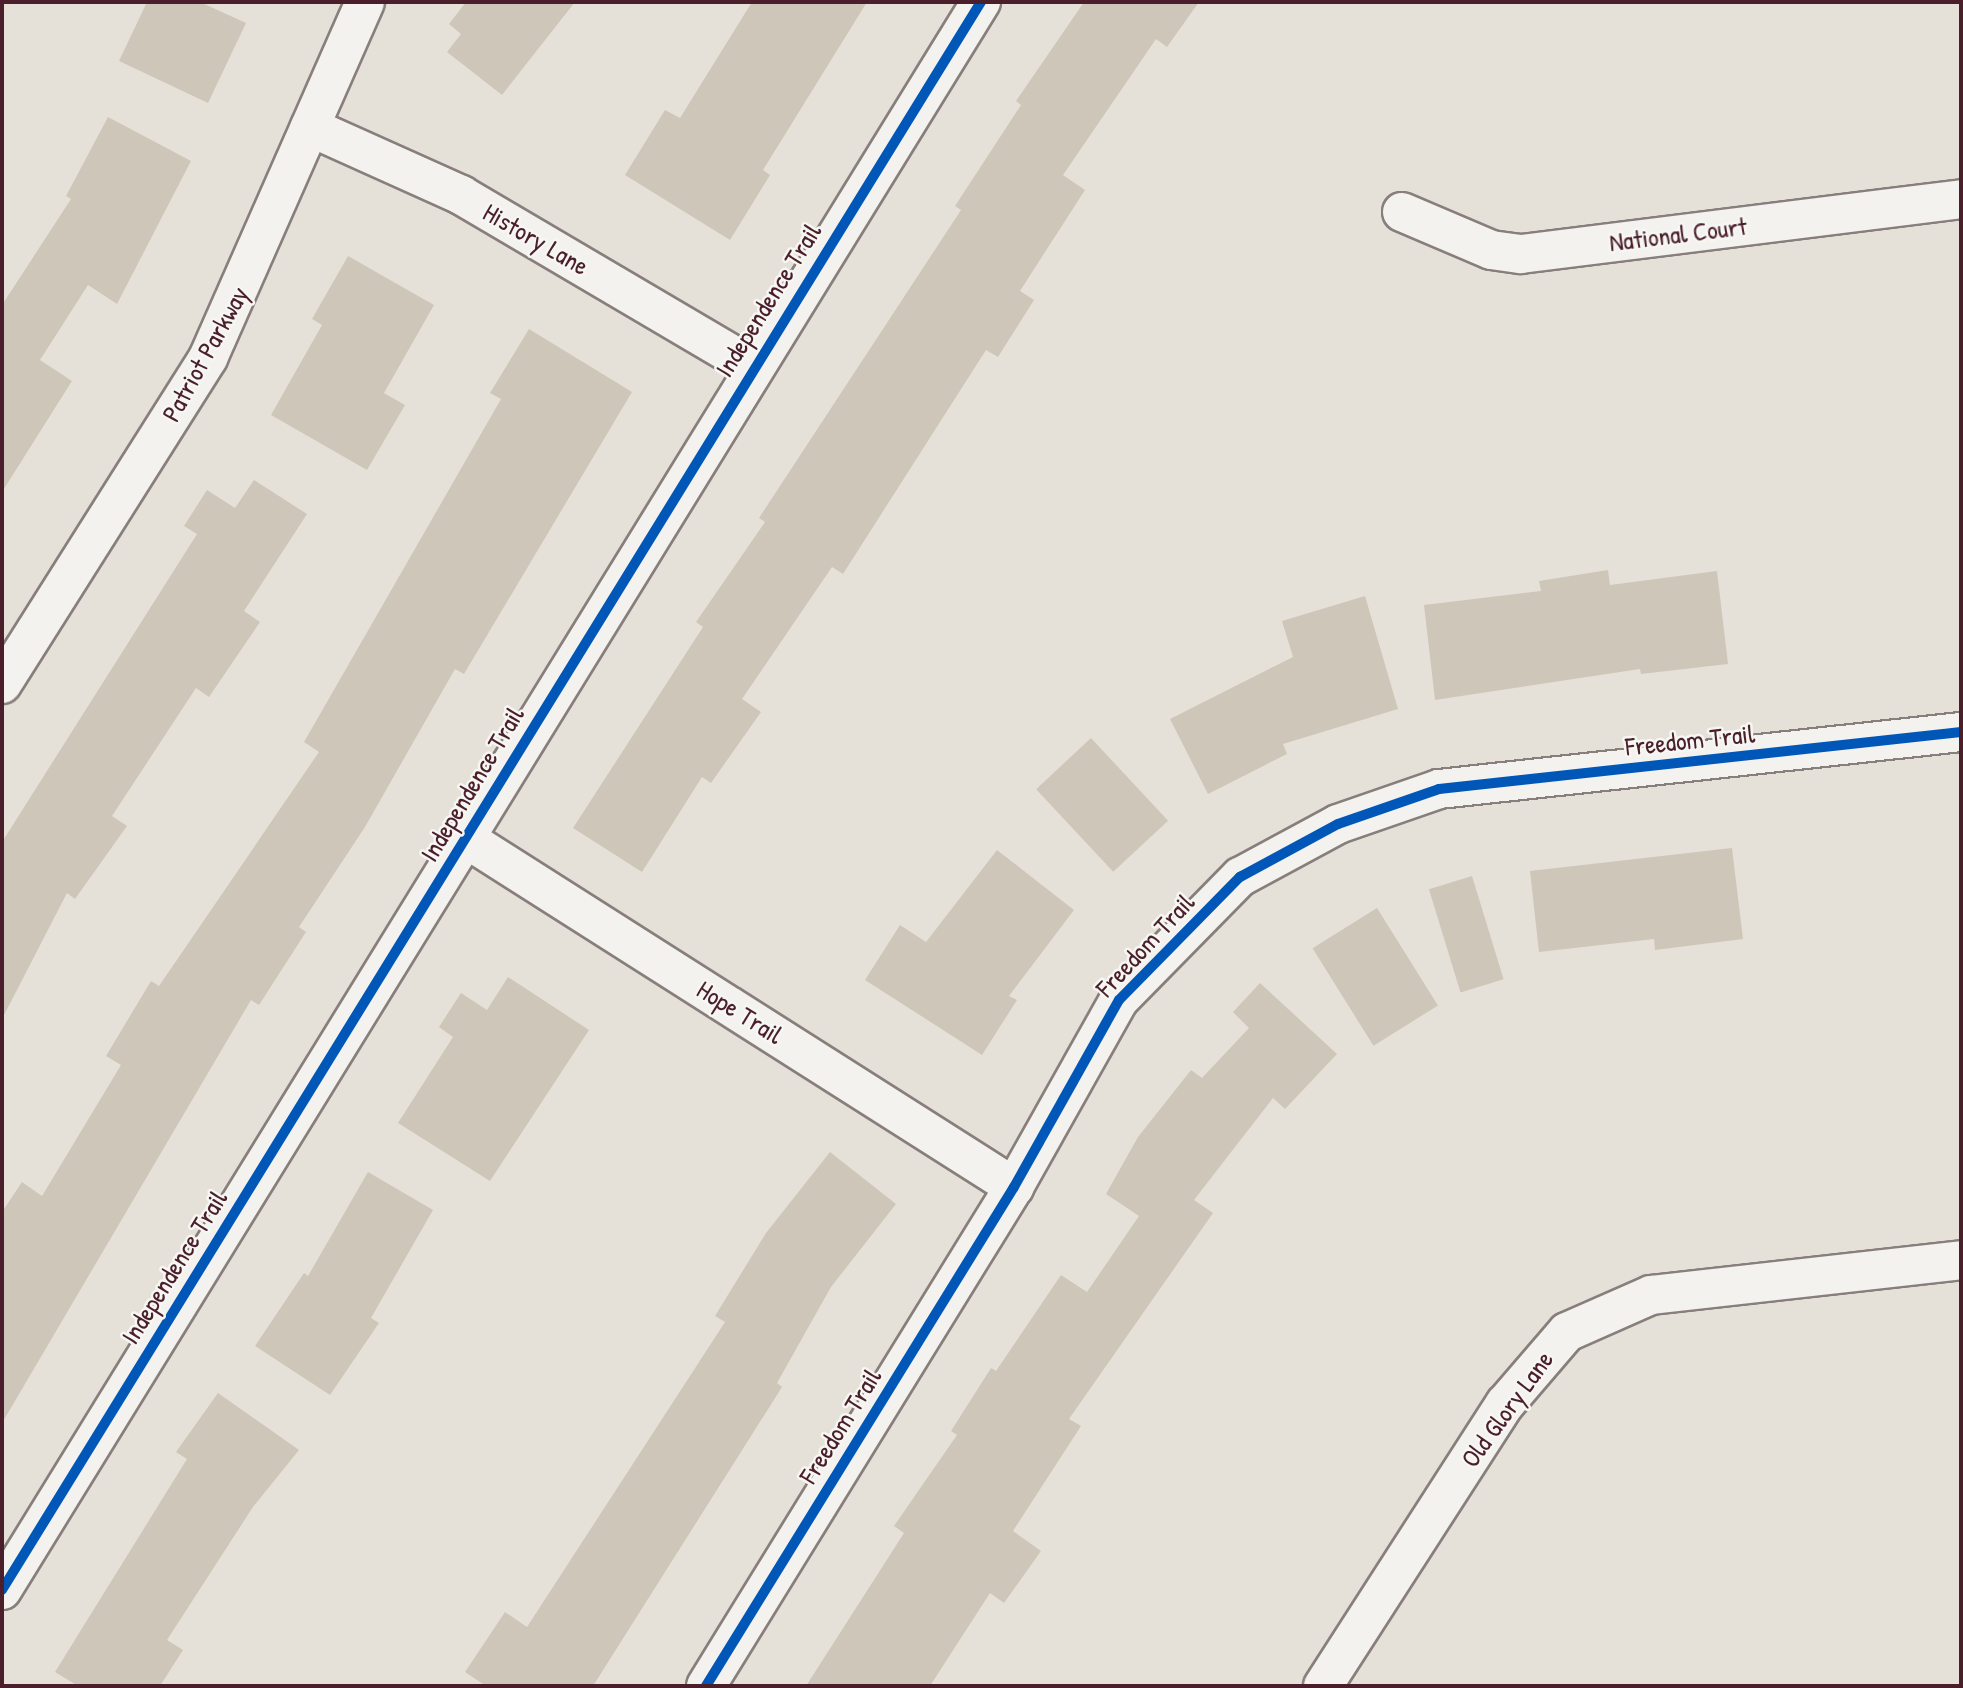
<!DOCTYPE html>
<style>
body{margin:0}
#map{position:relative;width:1963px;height:1688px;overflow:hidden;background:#e6e1d8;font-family:"Patrick Hand",sans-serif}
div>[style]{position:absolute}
.building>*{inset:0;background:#cec6b9;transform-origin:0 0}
.roads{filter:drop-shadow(2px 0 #887e7c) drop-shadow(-2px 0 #887e7c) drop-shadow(0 2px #887e7c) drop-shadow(0 -2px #887e7c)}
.minor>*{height:38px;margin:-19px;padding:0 19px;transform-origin:19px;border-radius:19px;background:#f3f2ef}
.cycleway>*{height:10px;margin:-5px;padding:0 5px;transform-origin:5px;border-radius:5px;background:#0057b8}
span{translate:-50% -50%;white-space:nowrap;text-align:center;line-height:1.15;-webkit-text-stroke:5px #f6f6f2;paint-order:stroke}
.street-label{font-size:26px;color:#4a1f2b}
.frame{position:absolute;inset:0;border:4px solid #4a1f2b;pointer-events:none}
</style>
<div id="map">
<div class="building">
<i style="clip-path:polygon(147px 2px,200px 2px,246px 23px,208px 103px,119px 61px)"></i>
<i style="clip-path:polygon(466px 2px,575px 2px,502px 95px,447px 52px,461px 34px,449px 24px)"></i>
<i style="clip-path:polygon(752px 2px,867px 2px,763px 170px,770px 175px,730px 240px,625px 175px,665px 110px,680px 118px)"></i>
<i style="clip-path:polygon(1084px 2px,1199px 2px,1167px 47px,1156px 39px,1063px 175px,1085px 190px,1020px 291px,1034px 300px,998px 357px,986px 350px,843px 574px,832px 567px,742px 699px,761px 712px,711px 783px,702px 777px,642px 872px,573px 828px,703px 627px,696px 622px,765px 522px,759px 518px,961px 210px,955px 206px,1021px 105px,1016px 101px)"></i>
<i style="clip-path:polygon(108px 117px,191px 161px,117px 304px,88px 285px,40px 360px,72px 381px,2px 492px,2px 305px,71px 199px,66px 196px)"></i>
<i style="clip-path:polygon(348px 256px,434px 305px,384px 393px,405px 405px,367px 470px,271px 415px,322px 325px,312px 319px)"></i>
<i style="clip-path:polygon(529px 329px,632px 392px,464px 674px,455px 669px,365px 827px,299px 927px,306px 932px,259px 1005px,251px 1000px,2px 1423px,2px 1212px,22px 1182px,42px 1196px,121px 1065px,106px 1056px,151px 981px,159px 986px,319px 752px,304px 742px,501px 399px,490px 393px)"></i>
<i style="clip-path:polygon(254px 480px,307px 514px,244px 611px,260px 622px,209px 697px,196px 688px,112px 816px,127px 826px,75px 899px,67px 893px,2px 1019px,2px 842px,197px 534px,184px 526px,207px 490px,235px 508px)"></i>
<i style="clip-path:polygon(1608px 570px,1610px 585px,1717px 571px,1728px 664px,1641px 674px,1640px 669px,1435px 700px,1424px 605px,1541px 591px,1539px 581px)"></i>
<i style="clip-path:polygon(1365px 596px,1398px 709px,1283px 744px,1287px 754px,1208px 794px,1170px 719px,1293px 657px,1282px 621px)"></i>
<i style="left:1091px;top:738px;width:113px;height:75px;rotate:47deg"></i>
<i style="clip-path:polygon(1732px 848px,1743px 939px,1655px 950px,1654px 939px,1539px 952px,1530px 871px)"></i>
<i style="clip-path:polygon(997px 850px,1074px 910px,1009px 996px,1017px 1000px,982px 1055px,865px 980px,900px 925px,926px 942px)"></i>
<i style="left:1472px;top:876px;width:108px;height:45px;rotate:73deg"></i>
<i style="left:1377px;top:908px;width:115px;height:76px;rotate:58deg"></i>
<i style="clip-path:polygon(508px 977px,589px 1030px,490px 1181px,398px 1123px,453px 1037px,439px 1027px,461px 993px,487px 1010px)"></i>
<i style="clip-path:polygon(1260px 983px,1337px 1054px,1285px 1109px,1273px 1098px,1194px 1200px,1213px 1213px,1069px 1419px,1081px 1426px,1013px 1531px,1041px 1551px,1004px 1603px,990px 1593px,930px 1686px,806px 1686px,904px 1533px,894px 1526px,957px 1435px,951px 1431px,991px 1368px,996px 1371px,1061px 1275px,1087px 1292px,1139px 1216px,1106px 1194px,1138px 1137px,1191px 1070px,1202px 1078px,1249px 1028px,1233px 1012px)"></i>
<i style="clip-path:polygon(830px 1152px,896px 1204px,831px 1287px,777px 1383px,782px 1387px,593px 1686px,486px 1686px,465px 1672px,505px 1612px,527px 1627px,725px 1322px,715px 1316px,766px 1233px)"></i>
<i style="clip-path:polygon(368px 1172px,433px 1210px,371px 1318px,379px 1323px,330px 1395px,255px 1346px,304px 1273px,308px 1276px)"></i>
<i style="clip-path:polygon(218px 1393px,299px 1450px,253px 1507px,167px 1640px,183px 1650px,160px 1686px,78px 1686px,55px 1672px,187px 1459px,176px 1452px)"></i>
</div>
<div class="roads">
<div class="minor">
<i style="left:310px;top:127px;width:166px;rotate:24.2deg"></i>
<i style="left:461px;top:195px;width:339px;rotate:30.5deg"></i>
<i style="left:1402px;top:212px;width:97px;rotate:23.1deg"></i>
<i style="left:1491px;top:250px;width:30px;rotate:8deg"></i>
<i style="left:1521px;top:254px;width:443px;rotate:-7.1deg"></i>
<i style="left:2px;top:684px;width:386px;rotate:-57.7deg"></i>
<i style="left:208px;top:358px;width:389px;rotate:-66.2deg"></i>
<i style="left:465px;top:838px;width:651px;rotate:32.44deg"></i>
<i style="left:2px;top:1590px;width:1866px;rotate:-58.35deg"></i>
<i style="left:706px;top:1686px;width:586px;rotate:-58.32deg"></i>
<i style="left:1014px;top:1187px;width:214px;rotate:-60.7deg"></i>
<i style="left:1119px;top:1000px;width:173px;rotate:-45.5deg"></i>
<i style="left:1240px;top:877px;width:111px;rotate:-28.4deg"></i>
<i style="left:1338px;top:824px;width:107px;rotate:-19.1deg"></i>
<i style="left:1439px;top:789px;width:525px;rotate:-6.23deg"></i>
<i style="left:1323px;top:1686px;width:336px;rotate:-57.2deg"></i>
<i style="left:1505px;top:1404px;width:95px;rotate:-49.3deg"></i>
<i style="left:1567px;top:1332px;width:92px;rotate:-23.8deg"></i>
<i style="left:1651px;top:1295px;width:312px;rotate:-6.4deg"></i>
</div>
</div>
<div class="cycleway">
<i style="left:2px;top:1590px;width:1866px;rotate:-58.35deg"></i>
<i style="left:706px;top:1686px;width:586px;rotate:-58.32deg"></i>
<i style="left:1014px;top:1187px;width:214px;rotate:-60.7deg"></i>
<i style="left:1119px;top:1000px;width:173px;rotate:-45.5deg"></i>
<i style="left:1240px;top:877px;width:111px;rotate:-28.4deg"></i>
<i style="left:1338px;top:824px;width:107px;rotate:-19.1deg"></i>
<i style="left:1439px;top:789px;width:525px;rotate:-6.23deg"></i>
</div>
<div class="street-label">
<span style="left:1678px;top:234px;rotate:-7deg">National Court</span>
<span style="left:536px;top:239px;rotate:30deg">History Lane</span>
<span style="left:768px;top:300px;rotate:-58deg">Independence Trail</span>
<span style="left:205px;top:354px;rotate:-61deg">Patriot Parkway</span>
<span style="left:1690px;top:740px;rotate:-6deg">Freedom Trail</span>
<span style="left:472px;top:784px;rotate:-59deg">Independence Trail</span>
<span style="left:1145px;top:945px;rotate:-47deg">Freedom Trail</span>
<span style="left:740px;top:1012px;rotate:32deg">Hope Trail</span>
<span style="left:174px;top:1267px;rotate:-58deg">Independence Trail</span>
<span style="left:1507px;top:1409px;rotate:-54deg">Old Glory Lane</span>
<span style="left:840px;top:1426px;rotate:-58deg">Freedom Trail</span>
</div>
<div class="frame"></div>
</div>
